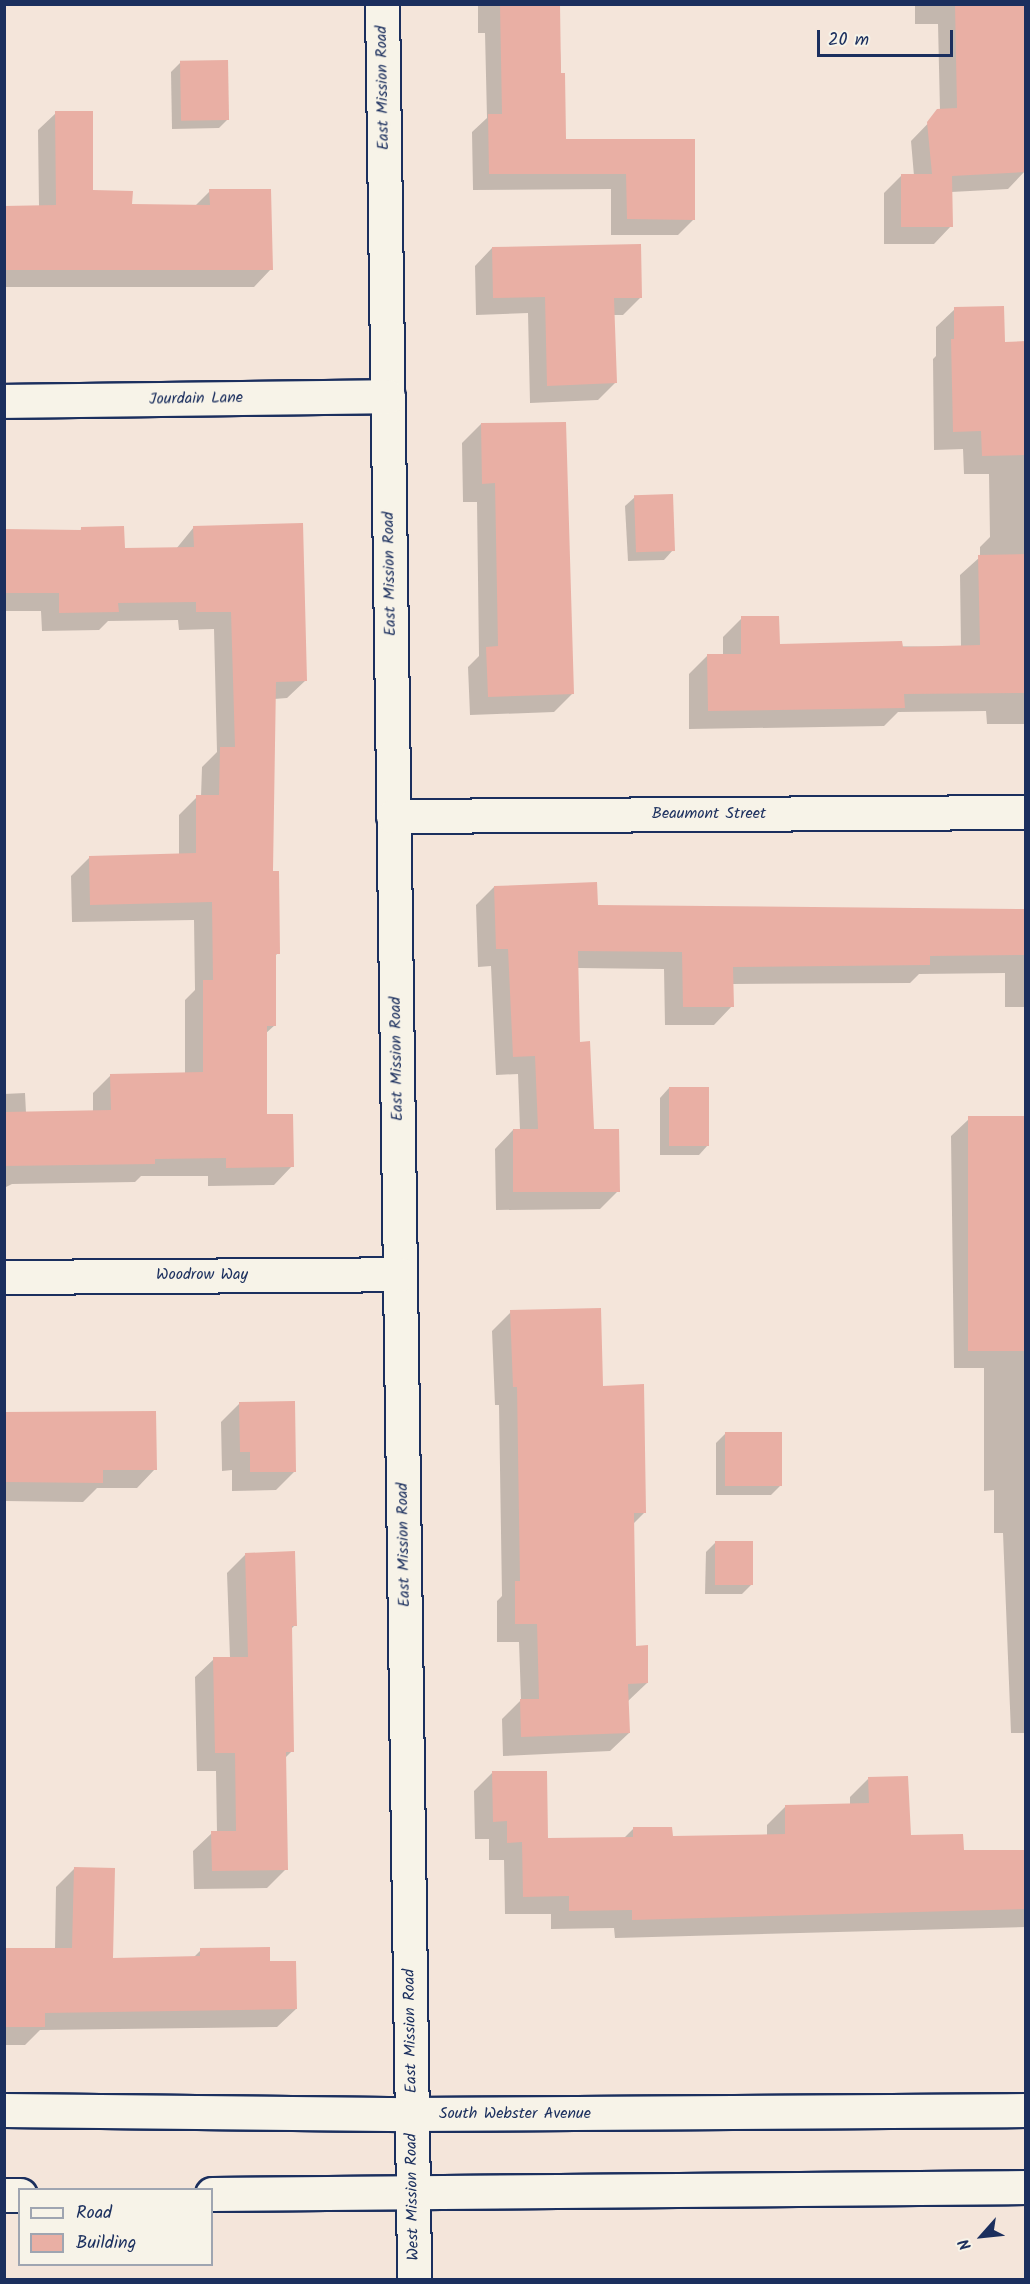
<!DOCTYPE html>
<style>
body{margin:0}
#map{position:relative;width:1030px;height:2284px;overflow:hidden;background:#f4e5da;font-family:Kalam,sans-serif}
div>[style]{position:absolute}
.shadow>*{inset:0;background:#0003}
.building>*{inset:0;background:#e9afa4;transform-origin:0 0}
.roads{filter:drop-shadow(2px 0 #1b2f5e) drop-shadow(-2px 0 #1b2f5e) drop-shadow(0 2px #1b2f5e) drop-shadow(0 -2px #1b2f5e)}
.street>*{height:33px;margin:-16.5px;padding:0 16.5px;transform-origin:16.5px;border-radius:16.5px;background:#f7f3e8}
.secondary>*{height:33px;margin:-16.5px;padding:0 16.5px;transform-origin:16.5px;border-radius:16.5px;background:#f7f3e8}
span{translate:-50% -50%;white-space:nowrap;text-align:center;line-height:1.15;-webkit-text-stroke:4.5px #f7f3e8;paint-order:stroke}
.street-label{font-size:16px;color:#1b2f5e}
.frame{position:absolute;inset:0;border:6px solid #1b2f5e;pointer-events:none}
.legend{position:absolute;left:18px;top:2188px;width:195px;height:78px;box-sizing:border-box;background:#f7f3e8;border:2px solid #9fa5b1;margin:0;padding:8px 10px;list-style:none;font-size:18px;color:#1b2f5e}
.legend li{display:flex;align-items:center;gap:12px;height:30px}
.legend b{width:30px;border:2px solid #9fa5b1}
.north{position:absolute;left:952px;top:2206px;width:60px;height:60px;-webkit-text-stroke:4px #f7f3e8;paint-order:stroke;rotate:243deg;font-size:16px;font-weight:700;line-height:24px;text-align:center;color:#1b2f5e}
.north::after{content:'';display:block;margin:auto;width:21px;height:27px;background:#1b2f5e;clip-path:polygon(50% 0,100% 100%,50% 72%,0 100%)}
.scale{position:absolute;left:817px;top:30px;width:136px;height:27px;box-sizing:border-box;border:3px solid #1b2f5e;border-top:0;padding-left:8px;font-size:18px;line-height:21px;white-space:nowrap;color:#1b2f5e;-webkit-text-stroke:4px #f7f3e8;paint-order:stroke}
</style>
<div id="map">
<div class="shadow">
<i style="clip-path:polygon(478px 4px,558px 4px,564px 140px,694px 140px,694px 219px,678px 235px,611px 235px,611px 189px,473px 190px,472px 132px,487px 118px,485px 33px,478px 33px)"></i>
<i style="clip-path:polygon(915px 4px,1026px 4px,1025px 171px,1008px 189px,951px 192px,951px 226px,934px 244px,884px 244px,884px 193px,901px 176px,914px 176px,911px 141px,940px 111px,938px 24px,915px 24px)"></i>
<i style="clip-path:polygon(181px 62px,228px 119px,219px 128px,172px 129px,171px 72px)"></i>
<i style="clip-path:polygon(56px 113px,92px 191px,131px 205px,194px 207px,210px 191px,271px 269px,254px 287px,4px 287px,4px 207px,39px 207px,38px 130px)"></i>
<i style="clip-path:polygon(492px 248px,641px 297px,623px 315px,613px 315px,615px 383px,598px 400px,530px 403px,528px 313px,476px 315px,475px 266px)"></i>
<i style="clip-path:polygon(955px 309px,1003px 343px,1026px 343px,1026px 724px,987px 724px,986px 711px,898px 712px,884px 726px,689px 729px,689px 674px,707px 656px,723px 655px,723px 637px,742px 618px,778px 645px,961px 647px,960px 575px,980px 557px,980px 547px,990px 537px,989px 474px,964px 474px,963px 449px,934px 450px,933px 359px,936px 356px,936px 327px)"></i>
<i style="clip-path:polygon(481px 424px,573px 693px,554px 712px,470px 715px,468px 667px,479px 656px,477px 502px,463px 502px,462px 443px)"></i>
<i style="clip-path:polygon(635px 497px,673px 550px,664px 560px,628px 561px,625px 506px)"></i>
<i style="clip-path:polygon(194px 527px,306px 680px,287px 698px,274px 699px,272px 873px,278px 953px,274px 957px,275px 1025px,265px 1034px,265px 1116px,292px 1166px,274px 1185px,208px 1186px,208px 1176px,141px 1176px,135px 1182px,12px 1184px,4px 1188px,4px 1094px,25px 1093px,26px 1113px,93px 1112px,93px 1093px,111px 1075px,185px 1074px,185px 1000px,195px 990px,194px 920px,72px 922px,71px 876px,90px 857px,179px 855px,179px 815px,197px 797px,201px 797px,202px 767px,217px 752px,214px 629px,179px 630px,178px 620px,108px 621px,99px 630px,42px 631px,41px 611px,4px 611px,4px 531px,79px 532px,82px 528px,124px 549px,176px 549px)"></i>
<i style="clip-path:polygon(494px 887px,597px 907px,1026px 910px,1026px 1007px,1005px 1007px,1005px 973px,919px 974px,910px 983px,732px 984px,732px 1006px,714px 1025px,665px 1025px,664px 969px,577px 968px,578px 1043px,593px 1130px,618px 1191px,600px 1209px,496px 1210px,495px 1149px,513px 1130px,520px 1130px,518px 1074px,496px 1075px,491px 966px,478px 967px,476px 905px)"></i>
<i style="clip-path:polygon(669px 1088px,708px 1145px,699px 1155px,660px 1155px,660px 1098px)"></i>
<i style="clip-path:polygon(1026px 1117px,1026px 1733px,1011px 1733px,1003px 1533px,994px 1533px,994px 1490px,984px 1491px,984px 1368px,954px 1368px,951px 1136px,969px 1119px)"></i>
<i style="clip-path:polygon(511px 1312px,602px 1388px,644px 1513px,633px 1524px,634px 1647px,647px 1683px,627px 1702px,629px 1733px,610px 1751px,503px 1756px,502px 1719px,521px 1700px,519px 1642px,497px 1642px,497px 1601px,502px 1596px,499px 1405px,495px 1405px,492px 1331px)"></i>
<i style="clip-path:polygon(240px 1403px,295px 1471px,276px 1490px,232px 1491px,232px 1470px,222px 1471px,221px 1422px)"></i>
<i style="clip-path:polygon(4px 1413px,155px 1469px,137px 1488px,97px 1488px,83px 1502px,4px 1501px)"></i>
<i style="clip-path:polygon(726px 1433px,781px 1485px,771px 1495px,716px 1495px,716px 1443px)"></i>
<i style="clip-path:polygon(715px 1543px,751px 1585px,742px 1594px,705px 1594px,706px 1552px)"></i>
<i style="clip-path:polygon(246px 1554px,295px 1625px,290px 1630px,292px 1751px,284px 1759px,286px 1869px,267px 1888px,194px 1889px,193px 1851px,212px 1833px,217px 1833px,216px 1771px,197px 1771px,195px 1677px,214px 1659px,230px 1658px,227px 1573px)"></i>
<i style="clip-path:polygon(492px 1773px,546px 1839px,624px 1838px,634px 1828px,671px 1838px,767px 1836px,767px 1825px,785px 1807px,850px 1805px,850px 1797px,868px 1779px,909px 1836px,962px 1852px,1026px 1852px,1026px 1927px,615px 1938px,614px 1928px,551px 1929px,551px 1914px,505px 1914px,504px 1860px,489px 1860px,489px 1839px,475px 1839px,474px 1791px)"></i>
<i style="clip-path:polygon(74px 1869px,112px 1960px,193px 1958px,201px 1950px,269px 1963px,296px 2009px,277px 2027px,40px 2030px,25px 2045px,4px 2045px,4px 1949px,55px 1949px,56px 1887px)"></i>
</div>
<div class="building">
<i style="clip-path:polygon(500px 4px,560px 4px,561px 73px,565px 73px,566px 139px,695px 139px,695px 220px,627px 219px,626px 174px,489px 174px,488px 114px,502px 114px)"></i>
<i style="clip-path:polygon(955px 4px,1026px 4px,1026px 172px,952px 176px,953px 227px,901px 227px,901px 174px,932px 174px,927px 122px,937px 109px,957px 108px)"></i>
<i style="left:228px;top:60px;width:60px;height:48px;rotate:89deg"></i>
<i style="clip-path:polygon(55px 111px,93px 111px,93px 190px,133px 191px,132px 204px,210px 205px,209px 189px,271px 189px,273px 270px,4px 270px,4px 206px,56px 205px)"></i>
<i style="clip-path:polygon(641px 244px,642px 298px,614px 298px,617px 383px,547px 386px,545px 297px,493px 298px,492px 247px)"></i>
<i style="clip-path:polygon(1004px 306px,1005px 342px,1026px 341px,1026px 455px,982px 456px,981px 431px,953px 432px,951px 339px,954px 339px,954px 307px)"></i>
<i style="clip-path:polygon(566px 422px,574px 694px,488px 697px,486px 647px,498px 646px,495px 483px,482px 484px,481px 423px)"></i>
<i style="left:673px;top:494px;width:57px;height:39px;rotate:88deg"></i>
<i style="clip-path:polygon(303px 523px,307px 681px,276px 682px,273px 871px,279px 871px,280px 954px,276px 954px,276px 1026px,267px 1026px,267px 1114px,293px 1114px,294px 1167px,226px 1168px,226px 1158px,155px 1159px,155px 1164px,4px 1166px,4px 1112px,111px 1110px,110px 1074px,203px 1072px,203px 980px,213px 980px,212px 902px,90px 905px,89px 856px,196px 853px,196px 795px,219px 795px,220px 747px,235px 747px,231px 612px,196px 612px,196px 602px,118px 603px,119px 612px,59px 613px,59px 593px,4px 593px,4px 529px,81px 530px,81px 527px,124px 526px,125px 548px,194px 547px,193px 526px)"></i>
<i style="clip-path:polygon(1026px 554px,1026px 693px,904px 694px,905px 708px,708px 711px,707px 654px,741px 654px,741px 616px,779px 616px,780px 644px,902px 641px,903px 647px,980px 645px,978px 555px)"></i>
<i style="clip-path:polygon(597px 882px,598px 905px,1026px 909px,1026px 955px,930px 956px,930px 965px,733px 967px,734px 1007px,683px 1007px,682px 952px,578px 951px,580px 1042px,590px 1041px,594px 1129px,619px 1129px,620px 1192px,513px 1192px,513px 1129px,538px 1129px,535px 1056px,513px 1057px,508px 949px,496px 949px,494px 886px)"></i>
<i style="left:669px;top:1087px;width:40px;height:59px"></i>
<i style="left:1026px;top:1116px;width:235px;height:58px;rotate:90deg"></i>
<i style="clip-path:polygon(601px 1308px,603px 1386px,644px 1384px,646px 1513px,634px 1513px,636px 1646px,648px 1645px,648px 1683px,628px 1684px,630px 1733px,521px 1737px,520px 1699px,539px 1699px,537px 1624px,515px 1624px,515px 1581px,520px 1581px,517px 1387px,513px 1387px,510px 1310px)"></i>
<i style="clip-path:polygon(295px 1401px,296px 1472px,250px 1472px,250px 1452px,240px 1452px,239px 1402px)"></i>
<i style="clip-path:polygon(156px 1411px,157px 1470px,103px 1470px,103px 1483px,4px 1482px,4px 1412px)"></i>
<i style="left:725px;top:1432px;width:57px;height:54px"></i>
<i style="left:715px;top:1541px;width:38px;height:44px"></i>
<i style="clip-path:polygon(295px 1551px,297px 1626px,292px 1626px,294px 1752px,286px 1752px,288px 1870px,212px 1871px,211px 1831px,236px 1831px,235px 1753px,215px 1753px,213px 1657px,248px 1657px,245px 1553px)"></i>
<i style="clip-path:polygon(492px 1771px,547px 1771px,548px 1838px,633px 1837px,633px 1827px,672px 1827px,673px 1836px,785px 1834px,785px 1805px,869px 1803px,868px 1777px,908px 1776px,911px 1835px,963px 1834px,964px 1850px,1026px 1850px,1026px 1909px,632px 1920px,632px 1910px,569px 1911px,569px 1896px,523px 1897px,522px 1842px,507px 1843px,507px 1821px,493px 1822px)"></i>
<i style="clip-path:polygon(74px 1867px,115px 1868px,113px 1958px,200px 1956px,200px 1948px,270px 1947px,270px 1961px,296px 1961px,297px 2009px,45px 2013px,45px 2027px,4px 2027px,4px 1948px,72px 1948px)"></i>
</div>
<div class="roads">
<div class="street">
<i style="left:382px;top:4px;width:2276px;rotate:89.19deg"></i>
<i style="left:4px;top:401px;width:384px;rotate:-0.7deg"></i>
<i style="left:393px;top:816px;width:633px;rotate:-0.36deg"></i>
<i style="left:4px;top:1277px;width:396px;rotate:-0.4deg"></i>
</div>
<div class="secondary">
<i style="left:4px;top:2110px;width:408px;rotate:0.6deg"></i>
<i style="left:412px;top:2114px;width:614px;rotate:-0.37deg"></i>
<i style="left:212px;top:2194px;width:814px;rotate:-0.49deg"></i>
<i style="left:4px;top:2195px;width:16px"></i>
</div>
</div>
<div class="street-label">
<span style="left:383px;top:88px;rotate:-91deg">East Mission Road</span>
<span style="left:196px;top:399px;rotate:-1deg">Jourdain Lane</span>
<span style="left:390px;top:574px;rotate:-91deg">East Mission Road</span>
<span style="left:709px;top:814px">Beaumont Street</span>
<span style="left:397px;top:1059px;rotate:-91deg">East Mission Road</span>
<span style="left:202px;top:1275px">Woodrow Way</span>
<span style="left:404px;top:1545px;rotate:-91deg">East Mission Road</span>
<span style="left:411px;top:2031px;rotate:-91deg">East Mission Road</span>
<span style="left:515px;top:2114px">South Webster Avenue</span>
<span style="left:413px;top:2197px;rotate:-91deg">West Mission Road</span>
</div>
<div class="frame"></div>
<ul class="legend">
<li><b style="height:8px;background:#f7f3e8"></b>Road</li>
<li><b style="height:16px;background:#e9afa4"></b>Building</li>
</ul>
<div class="north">N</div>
<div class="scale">20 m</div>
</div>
